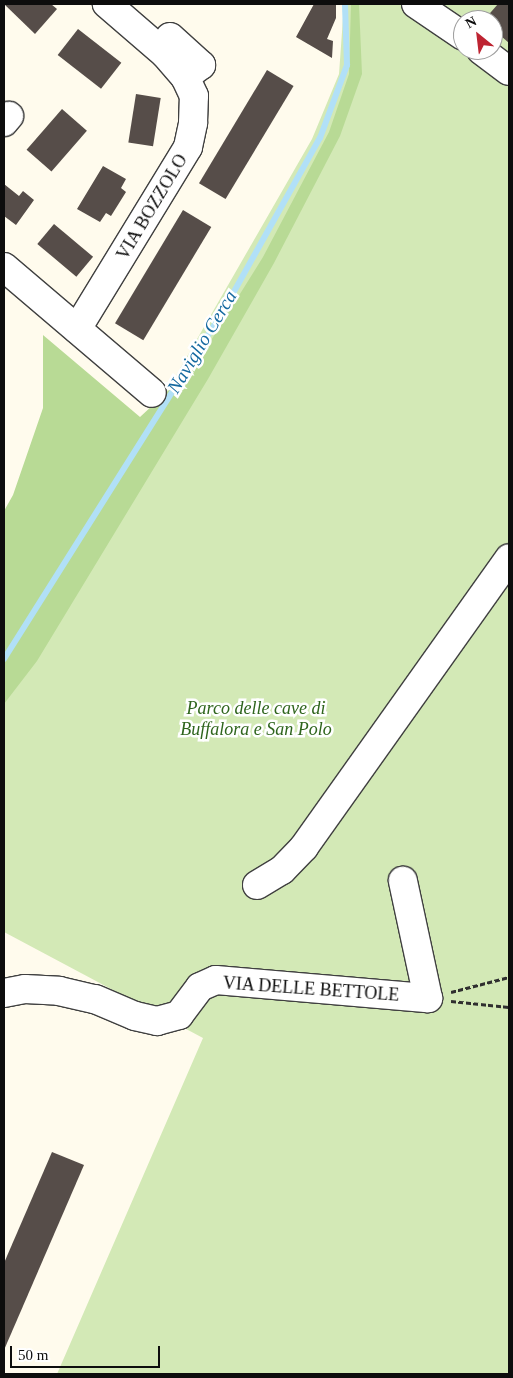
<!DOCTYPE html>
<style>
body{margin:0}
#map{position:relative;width:513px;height:1378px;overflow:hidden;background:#fffbed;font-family:"Times New Roman",serif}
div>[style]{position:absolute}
.green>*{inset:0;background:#d3e9b6}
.forest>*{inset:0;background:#b8da95}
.stream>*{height:6px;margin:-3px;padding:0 3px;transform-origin:3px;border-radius:3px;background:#b1e0f7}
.building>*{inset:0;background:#564d49;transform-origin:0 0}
.path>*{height:3px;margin-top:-1.5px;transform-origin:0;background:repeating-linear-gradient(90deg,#2f2f2f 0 5px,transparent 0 7.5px)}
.roads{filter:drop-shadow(1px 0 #404040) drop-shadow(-1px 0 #404040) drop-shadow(0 1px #404040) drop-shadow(0 -1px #404040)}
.minor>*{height:28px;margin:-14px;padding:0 14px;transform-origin:14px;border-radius:14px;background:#fff}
span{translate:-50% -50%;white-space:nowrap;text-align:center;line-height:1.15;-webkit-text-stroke:5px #fff;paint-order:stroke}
.street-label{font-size:18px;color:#0d0d0d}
.park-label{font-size:18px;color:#2f651d;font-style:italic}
.water-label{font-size:19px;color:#1569a0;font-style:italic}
.frame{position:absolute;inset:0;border:5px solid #0d0d0d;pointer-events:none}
.north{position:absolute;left:453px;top:10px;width:50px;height:50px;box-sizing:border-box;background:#fff;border:1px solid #9e9e9e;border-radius:50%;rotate:331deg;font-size:14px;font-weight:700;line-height:20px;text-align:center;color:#0d0d0d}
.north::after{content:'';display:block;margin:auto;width:18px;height:22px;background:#be2432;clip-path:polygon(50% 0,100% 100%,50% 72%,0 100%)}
.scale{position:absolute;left:10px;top:1346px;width:150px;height:22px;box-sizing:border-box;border:2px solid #0d0d0d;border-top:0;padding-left:6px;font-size:15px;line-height:18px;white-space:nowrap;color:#0d0d0d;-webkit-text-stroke:4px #fff;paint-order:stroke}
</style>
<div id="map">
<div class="green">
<i style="clip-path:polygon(evenodd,344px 4px,509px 4px,509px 1374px,57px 1374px,203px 1038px,4px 932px,4px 644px,158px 407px,312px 139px,339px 74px,344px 4px,463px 20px,493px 20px,493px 50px,463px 50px,463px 20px)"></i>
</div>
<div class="forest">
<i style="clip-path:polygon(351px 4px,359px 4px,362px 74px,340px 136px,274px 263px,208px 379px,37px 661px,4px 704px,4px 511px,13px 495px,43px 408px,43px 335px,140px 417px,195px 366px,263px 257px,329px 132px,349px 74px)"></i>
</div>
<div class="stream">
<i style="left:4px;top:659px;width:409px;rotate:-57.8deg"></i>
<i style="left:222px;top:313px;width:201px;rotate:-60.8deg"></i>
<i style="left:320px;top:138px;width:78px;rotate:-69.7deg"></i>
<i style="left:347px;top:65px;width:61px;rotate:-91.9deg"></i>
</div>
<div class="building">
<i style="clip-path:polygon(4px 4px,51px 4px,57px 9px,35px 34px)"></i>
<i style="clip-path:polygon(314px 4px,336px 4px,336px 18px,327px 39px,333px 41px,332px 58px,296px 37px)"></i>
<i style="clip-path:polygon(498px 4px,509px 4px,509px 43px,493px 29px,493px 20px,484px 20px)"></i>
<i style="left:78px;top:29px;width:55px;height:33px;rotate:38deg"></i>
<i style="left:267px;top:70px;width:31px;height:132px;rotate:31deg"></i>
<i style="left:136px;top:94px;width:25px;height:49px;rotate:9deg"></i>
<i style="left:62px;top:109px;width:33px;height:54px;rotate:41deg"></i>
<i style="clip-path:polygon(103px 166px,126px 179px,121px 188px,126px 192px,111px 216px,106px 213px,100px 222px,77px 209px)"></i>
<i style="clip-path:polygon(4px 184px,19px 196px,23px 191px,34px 200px,16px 225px,4px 216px)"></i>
<i style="left:183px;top:210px;width:33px;height:132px;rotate:31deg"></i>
<i style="left:54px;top:224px;width:51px;height:26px;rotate:40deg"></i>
<i style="clip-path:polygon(52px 1152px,84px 1165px,4px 1350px,4px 1263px)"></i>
</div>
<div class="path">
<i style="left:451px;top:992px;width:60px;rotate:-14.5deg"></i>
<i style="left:451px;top:1001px;width:58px;rotate:5.9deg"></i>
</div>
<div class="roads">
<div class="minor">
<i style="left:416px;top:4px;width:57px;rotate:34.2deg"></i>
<i style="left:170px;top:37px;width:42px;rotate:42.1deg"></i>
<i style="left:201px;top:65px;width:20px;rotate:143deg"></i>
<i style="left:481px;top:50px;width:35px;rotate:37deg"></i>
<i style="left:4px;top:122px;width:8px;rotate:-50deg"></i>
<i style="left:4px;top:267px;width:194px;rotate:40.4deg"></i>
<i style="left:77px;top:329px;width:213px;rotate:-58.6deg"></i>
<i style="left:188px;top:147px;width:25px;rotate:-78deg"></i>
<i style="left:193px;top:123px;width:27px;rotate:-88deg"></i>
<i style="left:194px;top:96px;width:21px;rotate:-115deg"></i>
<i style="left:185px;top:77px;width:30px;rotate:-131deg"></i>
<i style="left:165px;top:54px;width:77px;rotate:-139.2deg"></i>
<i style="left:257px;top:885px;width:29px;rotate:-31deg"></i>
<i style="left:282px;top:870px;width:32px;rotate:-46deg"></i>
<i style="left:304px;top:847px;width:354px;rotate:-54.6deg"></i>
<i style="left:4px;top:993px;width:21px;rotate:-11deg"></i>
<i style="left:25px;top:989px;width:34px;rotate:3deg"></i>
<i style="left:59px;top:991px;width:37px;rotate:13deg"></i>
<i style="left:95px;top:999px;width:43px;rotate:23deg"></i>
<i style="left:135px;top:1016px;width:23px;rotate:13deg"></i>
<i style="left:157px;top:1021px;width:23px;rotate:-15deg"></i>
<i style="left:179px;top:1015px;width:35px;rotate:-53deg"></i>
<i style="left:200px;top:987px;width:17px;rotate:-24deg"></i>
<i style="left:216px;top:980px;width:213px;rotate:4.9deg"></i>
<i style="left:428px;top:998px;width:120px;rotate:-102.1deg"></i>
</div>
</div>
<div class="street-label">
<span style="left:152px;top:207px;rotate:-59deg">VIA BOZZOLO</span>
<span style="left:311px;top:989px;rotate:4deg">VIA DELLE BETTOLE</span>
</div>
<div class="park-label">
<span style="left:256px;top:719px">Parco delle cave di<br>Buffalora e San Polo</span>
</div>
<div class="water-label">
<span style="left:202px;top:342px;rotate:-59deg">Naviglio Cerca</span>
</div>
<div class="frame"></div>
<div class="north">N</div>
<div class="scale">50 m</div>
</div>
